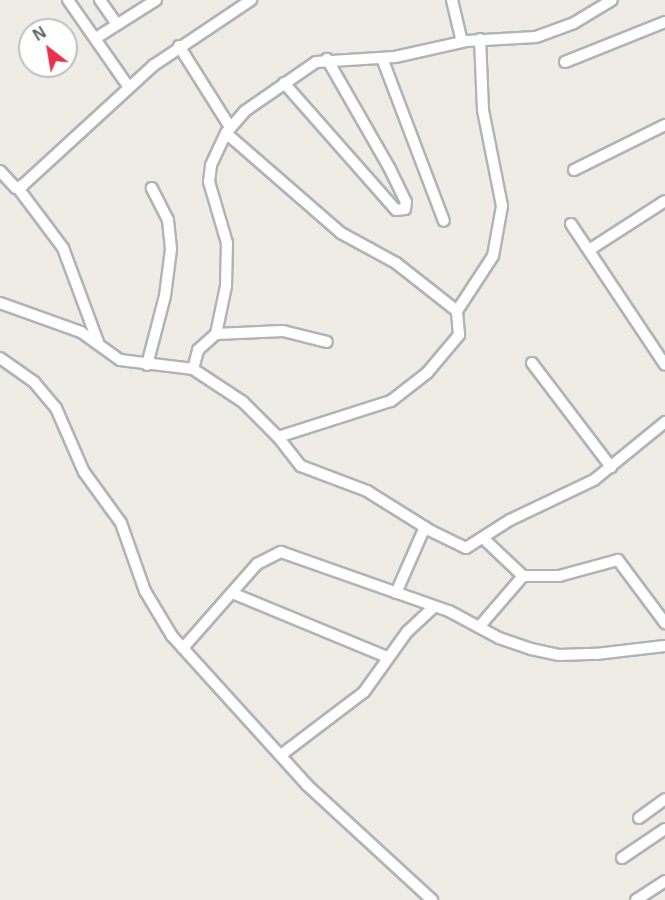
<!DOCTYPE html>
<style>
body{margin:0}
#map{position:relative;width:665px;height:900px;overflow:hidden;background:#efebe5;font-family:Helvetica,sans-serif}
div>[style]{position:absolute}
.roads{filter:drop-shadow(2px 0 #b0b4b7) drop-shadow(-2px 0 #b0b4b7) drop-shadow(0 2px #b0b4b7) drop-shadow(0 -2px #b0b4b7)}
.street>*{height:10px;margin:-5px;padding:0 5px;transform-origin:5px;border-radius:5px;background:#fff}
span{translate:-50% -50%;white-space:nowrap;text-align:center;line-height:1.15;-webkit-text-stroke:5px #fff;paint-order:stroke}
.north{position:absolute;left:18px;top:18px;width:60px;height:60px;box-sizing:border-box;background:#fff;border:2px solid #bec0c1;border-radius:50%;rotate:329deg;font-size:16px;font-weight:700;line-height:24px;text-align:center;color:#5d6265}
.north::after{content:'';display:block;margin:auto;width:21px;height:27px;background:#e9314c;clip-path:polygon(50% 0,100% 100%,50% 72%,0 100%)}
</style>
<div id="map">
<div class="roads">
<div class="street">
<i style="left:68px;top:0;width:105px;rotate:55.1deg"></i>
<i style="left:100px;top:0;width:29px;rotate:55deg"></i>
<i style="left:452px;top:0;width:43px;rotate:76.6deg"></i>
<i style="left:96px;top:38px;width:71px;rotate:-32.3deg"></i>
<i style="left:179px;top:46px;width:96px;rotate:57.8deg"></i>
<i style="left:382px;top:58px;width:174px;rotate:69.2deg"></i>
<i style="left:565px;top:62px;width:108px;rotate:-21.8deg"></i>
<i style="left:284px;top:83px;width:169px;rotate:48.6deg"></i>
<i style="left:396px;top:210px;width:9px;rotate:-6deg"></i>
<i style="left:405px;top:209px;width:7px;rotate:-82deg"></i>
<i style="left:406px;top:202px;width:37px;rotate:-116deg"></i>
<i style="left:390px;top:169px;width:127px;rotate:-119.8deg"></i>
<i style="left:226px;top:133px;width:152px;rotate:41deg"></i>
<i style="left:341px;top:233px;width:63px;rotate:28.6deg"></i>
<i style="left:396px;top:263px;width:78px;rotate:38.2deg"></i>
<i style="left:574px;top:170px;width:102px;rotate:-26.3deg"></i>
<i style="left:0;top:171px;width:23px;rotate:47deg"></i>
<i style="left:16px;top:188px;width:8px;rotate:-23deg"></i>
<i style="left:23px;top:185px;width:178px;rotate:-42.5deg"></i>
<i style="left:154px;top:65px;width:117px;rotate:-33.8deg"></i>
<i style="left:18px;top:188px;width:75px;rotate:53.1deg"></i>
<i style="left:63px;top:248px;width:100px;rotate:69.6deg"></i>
<i style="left:571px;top:224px;width:169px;rotate:56.3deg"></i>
<i style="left:589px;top:250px;width:90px;rotate:-32.8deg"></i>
<i style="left:0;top:303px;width:86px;rotate:19.7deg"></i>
<i style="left:81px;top:332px;width:48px;rotate:35.7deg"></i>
<i style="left:120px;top:360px;width:74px;rotate:7deg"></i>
<i style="left:193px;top:369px;width:60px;rotate:33.4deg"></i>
<i style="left:243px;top:402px;width:49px;rotate:45deg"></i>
<i style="left:278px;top:437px;width:37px;rotate:52deg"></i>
<i style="left:301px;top:466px;width:71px;rotate:20.7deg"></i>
<i style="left:367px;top:491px;width:75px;rotate:32deg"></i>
<i style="left:431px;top:531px;width:39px;rotate:26deg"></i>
<i style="left:466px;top:548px;width:52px;rotate:-32.5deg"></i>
<i style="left:510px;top:520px;width:93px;rotate:-25.5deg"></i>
<i style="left:594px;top:480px;width:92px;rotate:-39.2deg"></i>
<i style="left:216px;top:334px;width:67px;rotate:-2.6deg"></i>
<i style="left:283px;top:331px;width:45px;rotate:14deg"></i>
<i style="left:0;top:358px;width:42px;rotate:35.2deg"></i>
<i style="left:34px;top:382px;width:34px;rotate:50deg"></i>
<i style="left:56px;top:408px;width:70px;rotate:66.4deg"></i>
<i style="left:84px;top:472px;width:63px;rotate:54deg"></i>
<i style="left:121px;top:523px;width:72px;rotate:70.6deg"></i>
<i style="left:145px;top:591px;width:52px;rotate:59deg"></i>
<i style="left:172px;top:636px;width:201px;rotate:47.8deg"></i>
<i style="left:307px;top:785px;width:170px;rotate:42.6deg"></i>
<i style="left:532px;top:363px;width:131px;rotate:52.8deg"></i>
<i style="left:147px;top:365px;width:71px;rotate:-75.4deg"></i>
<i style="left:165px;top:296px;width:47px;rotate:-82.7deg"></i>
<i style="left:171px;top:249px;width:29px;rotate:-96deg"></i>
<i style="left:168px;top:220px;width:36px;rotate:-117deg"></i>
<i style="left:193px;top:369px;width:20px;rotate:-75deg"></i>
<i style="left:198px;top:350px;width:24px;rotate:-42deg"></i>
<i style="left:216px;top:334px;width:49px;rotate:-78.2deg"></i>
<i style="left:226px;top:286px;width:43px;rotate:-88.7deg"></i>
<i style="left:227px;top:243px;width:64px;rotate:-106.4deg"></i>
<i style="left:209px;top:182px;width:17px;rotate:-83deg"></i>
<i style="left:211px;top:165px;width:35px;rotate:-65deg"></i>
<i style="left:226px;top:133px;width:29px;rotate:-49deg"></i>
<i style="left:245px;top:111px;width:86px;rotate:-34.6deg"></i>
<i style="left:316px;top:62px;width:79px;rotate:-3.6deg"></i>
<i style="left:395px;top:57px;width:74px;rotate:-12.5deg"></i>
<i style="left:467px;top:41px;width:69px;rotate:-3.3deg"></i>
<i style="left:536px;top:37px;width:40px;rotate:-20.2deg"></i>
<i style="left:574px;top:23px;width:44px;rotate:-31.2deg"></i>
<i style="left:278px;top:437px;width:119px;rotate:-17.7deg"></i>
<i style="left:391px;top:401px;width:46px;rotate:-37.9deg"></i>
<i style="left:427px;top:373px;width:50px;rotate:-49.9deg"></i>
<i style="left:459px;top:335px;width:24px;rotate:-95deg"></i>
<i style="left:457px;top:311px;width:66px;rotate:-56.8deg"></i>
<i style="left:493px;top:256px;width:51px;rotate:-79.8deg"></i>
<i style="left:502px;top:206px;width:98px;rotate:-101.2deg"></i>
<i style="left:483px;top:110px;width:71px;rotate:-92.4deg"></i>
<i style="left:523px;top:576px;width:36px"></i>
<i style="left:559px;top:576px;width:61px;rotate:-15.2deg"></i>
<i style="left:618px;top:560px;width:79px;rotate:53.3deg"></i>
<i style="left:232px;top:593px;width:168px;rotate:22.4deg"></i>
<i style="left:396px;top:593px;width:72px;rotate:-66.3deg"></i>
<i style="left:479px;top:627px;width:67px;rotate:-49.2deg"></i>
<i style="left:523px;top:576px;width:54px;rotate:-136.5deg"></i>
<i style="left:183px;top:648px;width:112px;rotate:-48.6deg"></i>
<i style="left:257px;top:564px;width:27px;rotate:-27deg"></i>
<i style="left:281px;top:552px;width:178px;rotate:19.4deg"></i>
<i style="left:449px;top:611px;width:57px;rotate:28.4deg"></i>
<i style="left:499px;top:638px;width:34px;rotate:19deg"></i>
<i style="left:531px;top:649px;width:29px;rotate:12deg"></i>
<i style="left:559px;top:655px;width:37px;rotate:-2deg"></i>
<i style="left:596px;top:654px;width:69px;rotate:-6.6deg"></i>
<i style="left:281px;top:755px;width:104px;rotate:-37.2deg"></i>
<i style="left:364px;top:692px;width:74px;rotate:-54.4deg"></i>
<i style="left:407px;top:632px;width:37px;rotate:-43deg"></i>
<i style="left:639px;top:818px;width:32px;rotate:-36deg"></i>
<i style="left:622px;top:858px;width:52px;rotate:-34deg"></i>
<i style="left:636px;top:900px;width:35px;rotate:-33deg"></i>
</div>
</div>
<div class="north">N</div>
</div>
